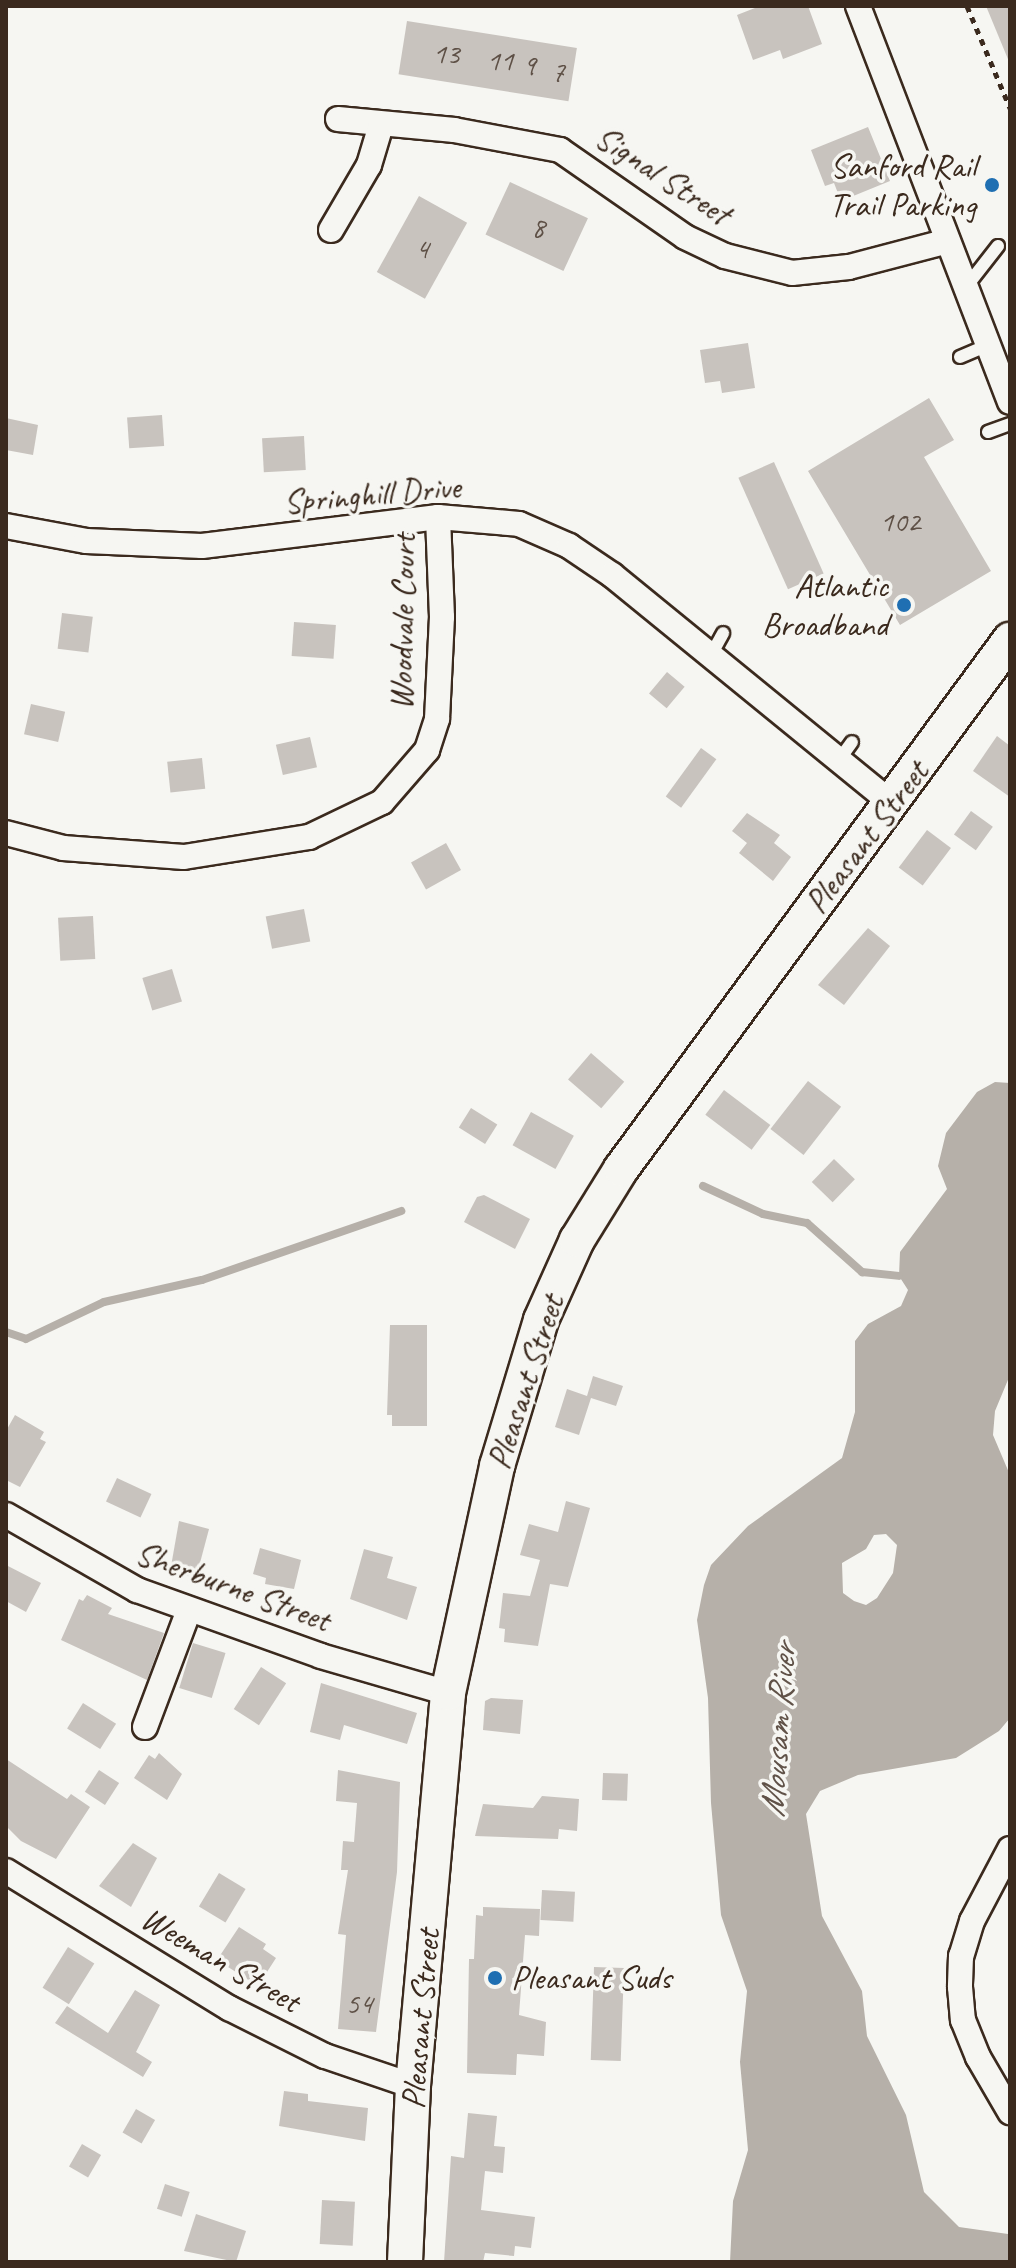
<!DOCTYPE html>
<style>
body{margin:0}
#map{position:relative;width:1016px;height:2268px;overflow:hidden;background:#f6f6f2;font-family:Caveat,sans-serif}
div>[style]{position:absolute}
.water>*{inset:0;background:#b6b0a9}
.stream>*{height:8px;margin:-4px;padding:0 4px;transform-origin:4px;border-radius:4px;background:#b6b0a9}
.building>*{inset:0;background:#c8c3be;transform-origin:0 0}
.path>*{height:5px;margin-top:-2.5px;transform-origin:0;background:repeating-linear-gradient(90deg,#3b2a1e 0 6px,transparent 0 12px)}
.roads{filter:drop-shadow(2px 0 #3b2a1e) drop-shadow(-2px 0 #3b2a1e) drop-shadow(0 2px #3b2a1e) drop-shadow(0 -2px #3b2a1e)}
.lane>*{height:12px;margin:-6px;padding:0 6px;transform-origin:6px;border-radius:6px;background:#f6f6f2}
.street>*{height:24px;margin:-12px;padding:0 12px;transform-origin:12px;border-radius:12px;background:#f6f6f2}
.secondary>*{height:34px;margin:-17px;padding:0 17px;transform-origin:17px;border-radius:17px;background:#f6f6f2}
.dots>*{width:22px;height:22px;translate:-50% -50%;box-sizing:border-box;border:4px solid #f6f6f2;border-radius:50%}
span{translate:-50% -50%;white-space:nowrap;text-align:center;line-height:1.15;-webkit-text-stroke:7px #f6f6f2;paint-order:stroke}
.number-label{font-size:30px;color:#5e5046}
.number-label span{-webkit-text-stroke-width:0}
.poi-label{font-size:34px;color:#3b2a1e}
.right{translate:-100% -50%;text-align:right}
.left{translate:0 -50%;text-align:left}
.street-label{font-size:34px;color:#3b2a1e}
.water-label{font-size:36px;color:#605248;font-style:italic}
.frame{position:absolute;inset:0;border:8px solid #3b2a1e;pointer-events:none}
</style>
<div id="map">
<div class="water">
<i style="clip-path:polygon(evenodd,995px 1082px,1010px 1083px,1010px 1375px,995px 1411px,993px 1435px,1010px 1475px,1010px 1718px,999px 1731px,956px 1758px,858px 1775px,820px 1791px,806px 1814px,822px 1916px,862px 1991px,867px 2036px,906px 2115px,924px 2192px,959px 2227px,1008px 2234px,1010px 2262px,730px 2262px,733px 2201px,748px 2150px,740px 2062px,747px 1991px,721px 1915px,711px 1803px,708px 1698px,697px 1620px,704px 1585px,711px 1565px,748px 1526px,842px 1458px,855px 1412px,855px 1341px,868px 1324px,901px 1306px,908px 1290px,899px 1276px,900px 1252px,947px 1189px,938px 1166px,946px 1133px,977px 1092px,995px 1082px,886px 1534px,897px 1545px,893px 1573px,877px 1598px,866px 1605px,854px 1601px,843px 1593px,842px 1563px,866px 1549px,874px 1535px,886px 1534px)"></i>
</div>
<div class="stream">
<i style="left:703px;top:1186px;width:66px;rotate:25deg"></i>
<i style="left:763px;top:1214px;width:45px;rotate:11.6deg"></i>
<i style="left:807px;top:1223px;width:74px;rotate:41.7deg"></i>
<i style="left:862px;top:1272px;width:37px;rotate:6deg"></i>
<i style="left:6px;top:1332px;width:21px;rotate:19deg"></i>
<i style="left:26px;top:1339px;width:86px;rotate:-25.4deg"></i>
<i style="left:104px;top:1302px;width:100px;rotate:-12.7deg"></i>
<i style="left:202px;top:1280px;width:211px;rotate:-19.1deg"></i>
</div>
<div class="building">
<i style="clip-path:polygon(760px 6px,808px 6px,822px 44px,783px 59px,780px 50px,753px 60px,737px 15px)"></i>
<i style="clip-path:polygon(986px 6px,1010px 6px,1010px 64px)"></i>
<i style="left:407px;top:21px;width:172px;height:54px;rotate:9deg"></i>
<i style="clip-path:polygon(868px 127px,890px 181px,841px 201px,834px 183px,825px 186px,811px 150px)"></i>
<i style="left:510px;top:182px;width:86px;height:58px;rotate:25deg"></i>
<i style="left:419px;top:196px;width:55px;height:87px;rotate:29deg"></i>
<i style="clip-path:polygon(748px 343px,755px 388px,722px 393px,720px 381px,705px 383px,700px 350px)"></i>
<i style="clip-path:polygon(929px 398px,954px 440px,924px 457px,991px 571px,900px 625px,808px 471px)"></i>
<i style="left:162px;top:415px;width:31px;height:35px;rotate:86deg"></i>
<i style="clip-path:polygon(6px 418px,38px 425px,33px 455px,6px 450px)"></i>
<i style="left:304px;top:436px;width:34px;height:42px;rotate:87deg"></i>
<i style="left:774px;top:462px;width:122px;height:39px;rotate:66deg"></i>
<i style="left:62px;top:613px;width:31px;height:36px;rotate:7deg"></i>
<i style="left:294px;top:622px;width:42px;height:34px;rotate:4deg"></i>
<i style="left:667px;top:672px;width:23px;height:28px;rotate:40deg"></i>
<i style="left:31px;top:704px;width:35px;height:31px;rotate:13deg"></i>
<i style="clip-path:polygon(997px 736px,1010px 746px,1010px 797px,973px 771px)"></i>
<i style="left:310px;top:737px;width:31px;height:35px;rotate:77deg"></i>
<i style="left:701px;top:748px;width:19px;height:60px;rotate:36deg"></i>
<i style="left:202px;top:758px;width:31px;height:35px;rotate:84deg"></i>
<i style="left:971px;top:811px;width:27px;height:29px;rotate:36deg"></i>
<i style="clip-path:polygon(747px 813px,780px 835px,774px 843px,791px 857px,773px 881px,739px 853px,747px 843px,732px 831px)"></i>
<i style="left:927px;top:830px;width:30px;height:47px;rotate:37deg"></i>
<i style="left:446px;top:843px;width:31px;height:40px;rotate:61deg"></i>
<i style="left:304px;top:909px;width:33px;height:39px;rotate:79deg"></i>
<i style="left:93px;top:916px;width:43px;height:35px;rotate:87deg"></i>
<i style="clip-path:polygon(868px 928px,890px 946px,844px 1005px,818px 985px)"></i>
<i style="left:172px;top:969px;width:34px;height:31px;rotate:73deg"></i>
<i style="left:591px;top:1053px;width:44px;height:35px;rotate:41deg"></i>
<i style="left:808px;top:1081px;width:42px;height:61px;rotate:38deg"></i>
<i style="left:724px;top:1090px;width:58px;height:31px;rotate:37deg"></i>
<i style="left:471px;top:1108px;width:31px;height:23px;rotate:32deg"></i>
<i style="left:531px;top:1112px;width:49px;height:38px;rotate:29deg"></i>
<i style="left:834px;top:1159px;width:29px;height:32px;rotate:44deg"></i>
<i style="clip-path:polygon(484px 1195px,530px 1219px,515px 1249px,464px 1222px,477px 1197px)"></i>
<i style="clip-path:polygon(390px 1325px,427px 1325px,427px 1426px,392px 1426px,392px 1415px,387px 1415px)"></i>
<i style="clip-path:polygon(593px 1376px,623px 1386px,616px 1406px,591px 1398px,579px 1435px,555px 1427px,567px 1389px,587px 1396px)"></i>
<i style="clip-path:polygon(15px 1415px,44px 1432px,40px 1439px,46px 1442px,20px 1487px,6px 1480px,6px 1431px)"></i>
<i style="left:117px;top:1478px;width:38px;height:26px;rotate:25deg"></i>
<i style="clip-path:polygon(566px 1501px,590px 1508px,568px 1587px,550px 1584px,538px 1646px,504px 1642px,505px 1629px,499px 1628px,503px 1593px,530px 1596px,540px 1560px,520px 1555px,529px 1524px,558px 1532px)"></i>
<i style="clip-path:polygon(179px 1521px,209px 1529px,196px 1578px,170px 1572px)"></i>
<i style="clip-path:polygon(260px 1548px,301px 1560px,294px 1589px,265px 1584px,266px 1578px,253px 1574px)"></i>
<i style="clip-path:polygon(364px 1549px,393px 1557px,387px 1578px,417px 1587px,407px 1620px,350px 1599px)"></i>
<i style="clip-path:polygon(6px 1565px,41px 1583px,26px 1612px,6px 1601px)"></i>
<i style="clip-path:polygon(87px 1595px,112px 1608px,108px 1614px,164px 1633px,147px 1680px,61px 1640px,79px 1599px,83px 1601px)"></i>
<i style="left:193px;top:1643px;width:34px;height:47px;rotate:17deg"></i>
<i style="left:261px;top:1667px;width:30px;height:50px;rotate:33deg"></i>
<i style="clip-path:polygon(321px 1683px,417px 1713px,407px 1744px,344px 1725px,340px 1740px,310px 1732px)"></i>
<i style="clip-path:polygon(491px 1698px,523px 1700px,520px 1734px,483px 1730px,485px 1701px)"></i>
<i style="left:83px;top:1703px;width:39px;height:30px;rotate:32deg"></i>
<i style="clip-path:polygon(159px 1753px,182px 1774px,167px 1800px,134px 1778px,149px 1755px,155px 1759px)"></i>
<i style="clip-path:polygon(6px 1759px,67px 1799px,71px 1794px,90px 1807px,56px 1859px,21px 1841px,6px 1826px)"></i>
<i style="left:99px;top:1770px;width:24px;height:26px;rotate:33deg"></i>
<i style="clip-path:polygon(338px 1770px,400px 1782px,397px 1872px,376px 2032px,338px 2029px,346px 1935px,338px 1934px,348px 1870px,341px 1870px,343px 1841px,354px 1842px,357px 1803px,336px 1801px)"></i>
<i style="left:603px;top:1773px;width:25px;height:27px;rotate:2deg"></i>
<i style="clip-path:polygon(542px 1796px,579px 1799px,577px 1831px,559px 1829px,558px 1839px,475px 1836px,483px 1804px,533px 1808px)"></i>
<i style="clip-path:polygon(133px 1843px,157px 1858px,131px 1907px,99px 1886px)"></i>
<i style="left:219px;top:1873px;width:31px;height:39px;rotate:31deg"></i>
<i style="left:542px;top:1890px;width:33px;height:30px;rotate:3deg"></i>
<i style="clip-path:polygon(483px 1907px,540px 1909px,539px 1936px,525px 1935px,519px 2015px,546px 2022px,544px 2056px,517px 2054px,516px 2075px,467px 2073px,469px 1959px,474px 1959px,476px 1915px,483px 1916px)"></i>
<i style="clip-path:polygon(239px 1927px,266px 1944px,263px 1949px,276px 1958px,258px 1986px,217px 1960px)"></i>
<i style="left:68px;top:1947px;width:31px;height:48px;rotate:32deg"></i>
<i style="left:594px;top:1967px;width:30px;height:93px;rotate:2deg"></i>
<i style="clip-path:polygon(135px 1990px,160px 2005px,136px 2052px,152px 2062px,143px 2077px,55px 2023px,67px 2006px,108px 2033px)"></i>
<i style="clip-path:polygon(284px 2091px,308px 2094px,308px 2101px,368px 2108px,365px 2141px,279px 2126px)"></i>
<i style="left:136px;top:2109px;width:22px;height:27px;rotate:30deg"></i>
<i style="clip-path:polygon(468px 2113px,497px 2116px,494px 2146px,505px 2147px,503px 2173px,485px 2171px,481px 2210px,535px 2217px,531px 2248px,515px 2246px,514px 2256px,485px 2253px,483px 2262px,444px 2262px,451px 2156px,464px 2158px)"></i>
<i style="left:82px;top:2144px;width:22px;height:26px;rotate:30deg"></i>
<i style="left:165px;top:2184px;width:26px;height:26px;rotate:18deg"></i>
<i style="left:322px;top:2200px;width:33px;height:44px;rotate:3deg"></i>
<i style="clip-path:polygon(196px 2214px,246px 2231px,236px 2262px,184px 2251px)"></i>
</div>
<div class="path">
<i style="left:967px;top:6px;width:111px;rotate:67.1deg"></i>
</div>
<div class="roads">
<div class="lane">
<i style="left:966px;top:287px;width:52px;rotate:-52deg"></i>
<i style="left:960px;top:357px;width:30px;rotate:-23deg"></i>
<i style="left:988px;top:432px;width:23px;rotate:-20deg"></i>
<i style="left:711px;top:655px;width:25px;rotate:-61deg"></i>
<i style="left:839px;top:760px;width:22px;rotate:-54deg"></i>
</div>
<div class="street">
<i style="left:858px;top:6px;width:424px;rotate:69deg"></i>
<i style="left:338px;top:119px;width:117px;rotate:5.4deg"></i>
<i style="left:454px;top:130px;width:108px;rotate:10.7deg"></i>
<i style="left:560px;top:150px;width:152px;rotate:34.8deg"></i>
<i style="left:685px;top:237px;width:44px;rotate:25.4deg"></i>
<i style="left:725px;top:256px;width:69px;rotate:14.2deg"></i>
<i style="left:792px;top:273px;width:57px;rotate:-6deg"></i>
<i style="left:849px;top:267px;width:102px;rotate:-14.7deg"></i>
<i style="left:331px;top:230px;width:75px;rotate:-59.7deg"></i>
<i style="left:369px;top:165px;width:42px;rotate:-73.3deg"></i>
<i style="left:6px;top:526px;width:81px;rotate:10.6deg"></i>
<i style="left:86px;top:541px;width:116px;rotate:2.5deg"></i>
<i style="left:202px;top:546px;width:238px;rotate:-7deg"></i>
<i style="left:438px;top:517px;width:81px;rotate:4.9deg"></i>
<i style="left:519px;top:524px;width:55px;rotate:23.7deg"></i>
<i style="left:569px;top:546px;width:52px;rotate:34deg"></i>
<i style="left:612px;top:575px;width:361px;rotate:39.2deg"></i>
<i style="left:6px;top:833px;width:59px;rotate:14.7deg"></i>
<i style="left:63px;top:848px;width:121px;rotate:4.3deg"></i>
<i style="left:184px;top:857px;width:127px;rotate:-9.1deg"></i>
<i style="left:309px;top:837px;width:81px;rotate:-25.6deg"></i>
<i style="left:382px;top:802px;width:69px;rotate:-49.1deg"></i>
<i style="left:427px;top:750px;width:33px;rotate:-72deg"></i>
<i style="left:437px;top:719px;width:102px;rotate:-87.2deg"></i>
<i style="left:442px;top:617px;width:100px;rotate:-92.3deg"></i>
<i style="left:6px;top:1515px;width:151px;rotate:29.8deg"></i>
<i style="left:137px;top:1590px;width:195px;rotate:19.7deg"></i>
<i style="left:321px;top:1656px;width:132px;rotate:16.2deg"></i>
<i style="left:145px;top:1727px;width:125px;rotate:-69.4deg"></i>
<i style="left:1010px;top:1849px;width:81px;rotate:117.8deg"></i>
<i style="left:972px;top:1921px;width:37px;rotate:107deg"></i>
<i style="left:961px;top:1956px;width:31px;rotate:92deg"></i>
<i style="left:960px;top:1987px;width:33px;rotate:85deg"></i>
<i style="left:963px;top:2020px;width:40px;rotate:68deg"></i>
<i style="left:978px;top:2057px;width:64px;rotate:59.8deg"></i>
<i style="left:6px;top:1871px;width:262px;rotate:31.6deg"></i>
<i style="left:229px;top:2008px;width:107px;rotate:26.6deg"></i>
<i style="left:325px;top:2056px;width:93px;rotate:18.8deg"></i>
</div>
<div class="secondary">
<i style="left:405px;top:2262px;width:176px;rotate:-87.4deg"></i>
<i style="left:413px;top:2086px;width:395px;rotate:-84.9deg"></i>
<i style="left:448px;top:1693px;width:232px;rotate:-77.8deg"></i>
<i style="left:497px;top:1466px;width:152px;rotate:-73.2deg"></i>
<i style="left:541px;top:1320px;width:88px;rotate:-65.8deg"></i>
<i style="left:577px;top:1240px;width:84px;rotate:-58.2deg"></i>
<i style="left:621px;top:1169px;width:657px;rotate:-53.67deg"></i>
</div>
</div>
<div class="dots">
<i style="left:992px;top:185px;background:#1f6fb2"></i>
<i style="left:904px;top:605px;background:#1f6fb2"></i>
<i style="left:495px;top:1978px;background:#1f6fb2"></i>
</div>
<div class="number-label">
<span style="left:446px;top:53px">13</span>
<span style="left:500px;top:60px">11</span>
<span style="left:529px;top:65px">9</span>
<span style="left:558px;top:71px">7</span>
<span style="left:538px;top:227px">8</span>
<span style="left:422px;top:248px">4</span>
<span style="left:900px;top:521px">102</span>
<span style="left:359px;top:2003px">54</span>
</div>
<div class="poi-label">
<span class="right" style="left:976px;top:185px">Sanford Rail<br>Trail Parking</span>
<span class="right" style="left:888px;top:605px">Atlantic<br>Broadband</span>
<span class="left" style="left:511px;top:1978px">Pleasant Suds</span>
</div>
<div class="street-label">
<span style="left:663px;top:175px;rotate:33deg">Signal Street</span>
<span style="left:372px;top:494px;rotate:-5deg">Springhill Drive</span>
<span style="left:402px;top:622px;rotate:-89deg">Woodvale Court</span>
<span style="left:866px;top:837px;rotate:-53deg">Pleasant Street</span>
<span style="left:525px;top:1382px;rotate:-72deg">Pleasant Street</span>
<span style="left:233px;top:1586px;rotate:20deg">Sherburne Street</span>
<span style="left:221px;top:1959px;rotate:30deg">Weeman Street</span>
<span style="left:420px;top:2019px;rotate:-85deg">Pleasant Street</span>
</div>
<div class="water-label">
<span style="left:778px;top:1731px;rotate:-86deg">Mousam River</span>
</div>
<div class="frame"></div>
</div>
